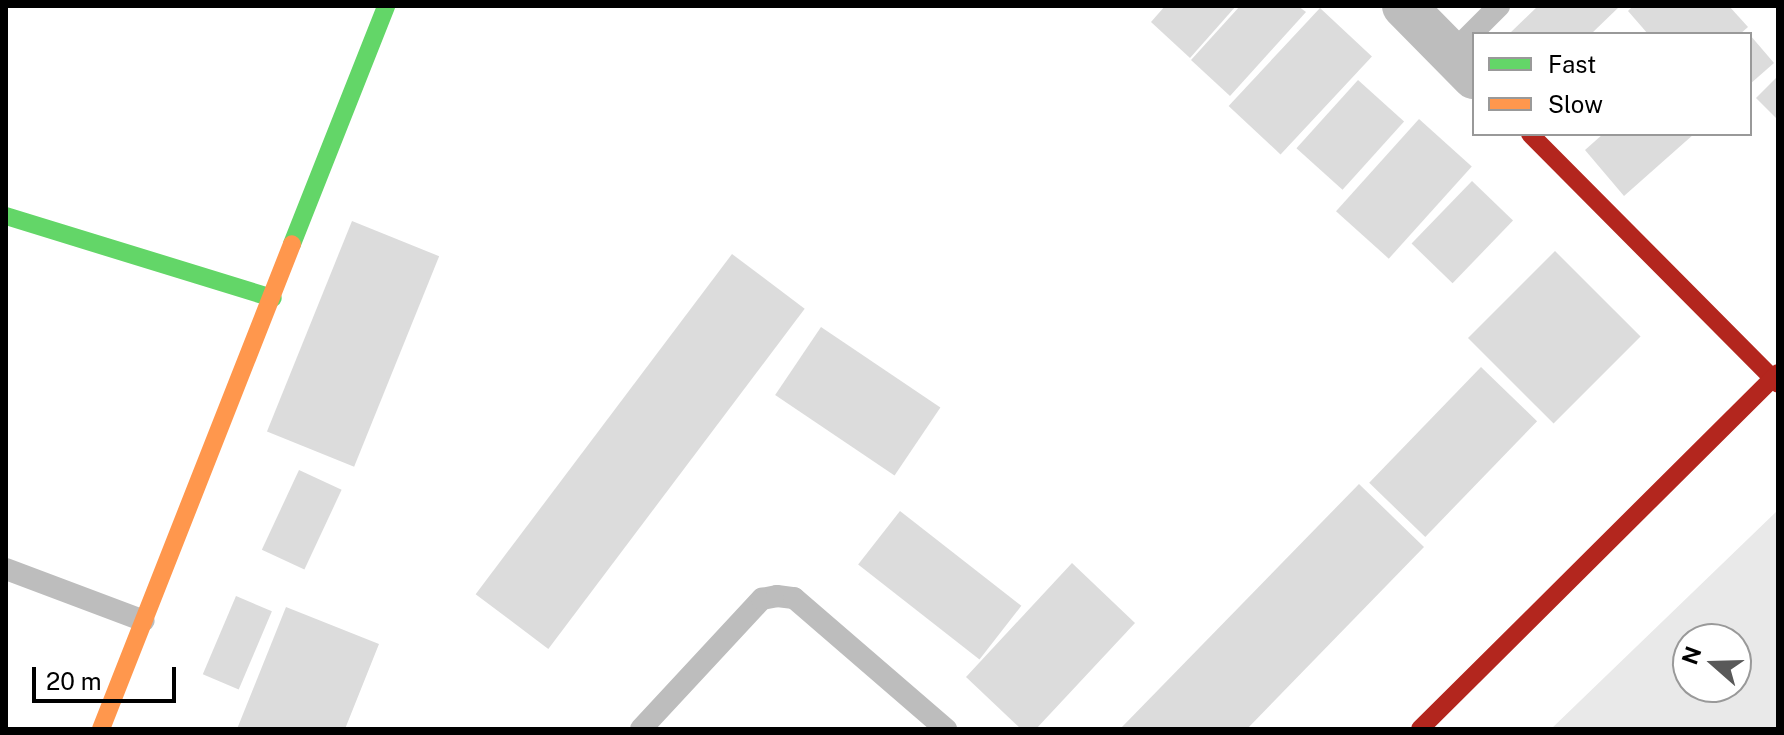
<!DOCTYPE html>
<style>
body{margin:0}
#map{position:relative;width:1784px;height:735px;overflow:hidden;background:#fff;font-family:"Public Sans",sans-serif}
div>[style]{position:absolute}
.green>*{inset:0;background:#e9e9e9}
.building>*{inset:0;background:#dcdcdc;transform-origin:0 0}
.lane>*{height:22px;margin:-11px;padding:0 11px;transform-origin:11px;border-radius:11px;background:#bdbdbd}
.street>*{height:44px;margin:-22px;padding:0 22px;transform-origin:22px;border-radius:22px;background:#bdbdbd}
.fast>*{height:18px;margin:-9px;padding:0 9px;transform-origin:9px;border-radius:9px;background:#63d668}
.slow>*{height:18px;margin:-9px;padding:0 9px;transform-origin:9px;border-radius:9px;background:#ff974d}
.jam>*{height:18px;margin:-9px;padding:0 9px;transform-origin:9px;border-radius:9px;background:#b3261e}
span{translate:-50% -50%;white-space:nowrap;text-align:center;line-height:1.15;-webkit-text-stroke:6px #fff;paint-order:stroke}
.frame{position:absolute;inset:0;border:8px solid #000;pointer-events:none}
.legend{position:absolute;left:1472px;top:32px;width:280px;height:104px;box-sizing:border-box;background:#fff;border:2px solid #999;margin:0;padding:10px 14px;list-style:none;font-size:24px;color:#000}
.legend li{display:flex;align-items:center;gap:16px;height:40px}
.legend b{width:40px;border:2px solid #999}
.north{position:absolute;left:1672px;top:623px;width:80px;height:80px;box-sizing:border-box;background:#fff;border:2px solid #999;border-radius:50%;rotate:290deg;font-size:22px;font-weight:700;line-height:32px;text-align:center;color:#000}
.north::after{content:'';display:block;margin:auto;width:28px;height:36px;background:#595959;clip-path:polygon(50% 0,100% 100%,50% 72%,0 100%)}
.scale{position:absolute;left:32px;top:667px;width:144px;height:36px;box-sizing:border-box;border:4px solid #000;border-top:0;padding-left:10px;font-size:24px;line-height:28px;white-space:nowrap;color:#000;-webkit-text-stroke:6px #fff;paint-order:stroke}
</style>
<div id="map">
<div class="green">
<i style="clip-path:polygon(evenodd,1778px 510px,1778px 729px,1551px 729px,1778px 510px,1688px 639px,1736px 639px,1736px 687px,1688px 687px,1688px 639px)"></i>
</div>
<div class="building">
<i style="clip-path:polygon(1165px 6px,1236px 6px,1190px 58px,1151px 22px)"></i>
<i style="clip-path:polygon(1240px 6px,1298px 6px,1306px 12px,1230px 96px,1191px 60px)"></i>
<i style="clip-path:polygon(1538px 6px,1620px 6px,1591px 34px,1509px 34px)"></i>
<i style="clip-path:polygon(1633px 6px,1729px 6px,1748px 27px,1740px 34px,1648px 34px,1628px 11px)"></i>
<i style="left:1320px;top:8px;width:71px;height:134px;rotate:43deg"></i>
<i style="clip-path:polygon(1750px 35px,1774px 63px,1750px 84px)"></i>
<i style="clip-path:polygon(1778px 76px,1778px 120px,1756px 98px)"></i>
<i style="left:1358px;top:80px;width:62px;height:92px;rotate:42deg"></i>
<i style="left:1419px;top:119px;width:71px;height:124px;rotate:42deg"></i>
<i style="clip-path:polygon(1603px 134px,1694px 134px,1624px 196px,1585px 150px)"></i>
<i style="left:1472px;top:181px;width:57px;height:87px;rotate:44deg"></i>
<i style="left:352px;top:221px;width:94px;height:227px;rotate:22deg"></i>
<i style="left:1555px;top:251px;width:121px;height:123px;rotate:45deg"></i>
<i style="left:732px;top:254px;width:91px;height:426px;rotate:37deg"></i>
<i style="left:821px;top:327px;width:144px;height:82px;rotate:34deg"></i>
<i style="left:1481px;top:367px;width:78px;height:161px;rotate:44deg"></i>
<i style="left:299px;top:470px;width:47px;height:88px;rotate:25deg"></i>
<i style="clip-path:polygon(1359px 484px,1424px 547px,1247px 729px,1120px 729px)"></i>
<i style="left:900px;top:511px;width:154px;height:68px;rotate:38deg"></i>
<i style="clip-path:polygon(1072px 563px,1135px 623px,1036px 729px,1021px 729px,966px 677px)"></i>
<i style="left:236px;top:596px;width:39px;height:85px;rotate:23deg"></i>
<i style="clip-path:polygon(286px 607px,379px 644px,345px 729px,237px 729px)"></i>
</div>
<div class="lane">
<i style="left:1451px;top:54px;width:68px;rotate:-45deg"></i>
<i style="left:6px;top:569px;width:147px;rotate:20.6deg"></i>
<i style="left:641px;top:729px;width:178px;rotate:-47.1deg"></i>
<i style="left:762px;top:599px;width:15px;rotate:-11deg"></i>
<i style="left:777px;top:596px;width:17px;rotate:7deg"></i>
<i style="left:794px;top:598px;width:201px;rotate:40.8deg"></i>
</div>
<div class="street">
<i style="left:1404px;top:6px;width:100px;rotate:45.4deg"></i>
</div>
<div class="fast">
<i style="left:6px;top:216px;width:279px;rotate:17.1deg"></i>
<i style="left:292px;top:244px;width:256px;rotate:-68.4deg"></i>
</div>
<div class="slow">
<i style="left:101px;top:729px;width:521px;rotate:-68.5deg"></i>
</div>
<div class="jam">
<i style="left:1530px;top:134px;width:352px;rotate:45.2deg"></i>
<i style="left:1420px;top:729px;width:505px;rotate:-44.84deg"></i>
</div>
<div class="frame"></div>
<ul class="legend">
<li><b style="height:10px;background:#63d668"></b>Fast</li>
<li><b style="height:10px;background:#ff974d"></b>Slow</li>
</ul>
<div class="north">N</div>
<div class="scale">20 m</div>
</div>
